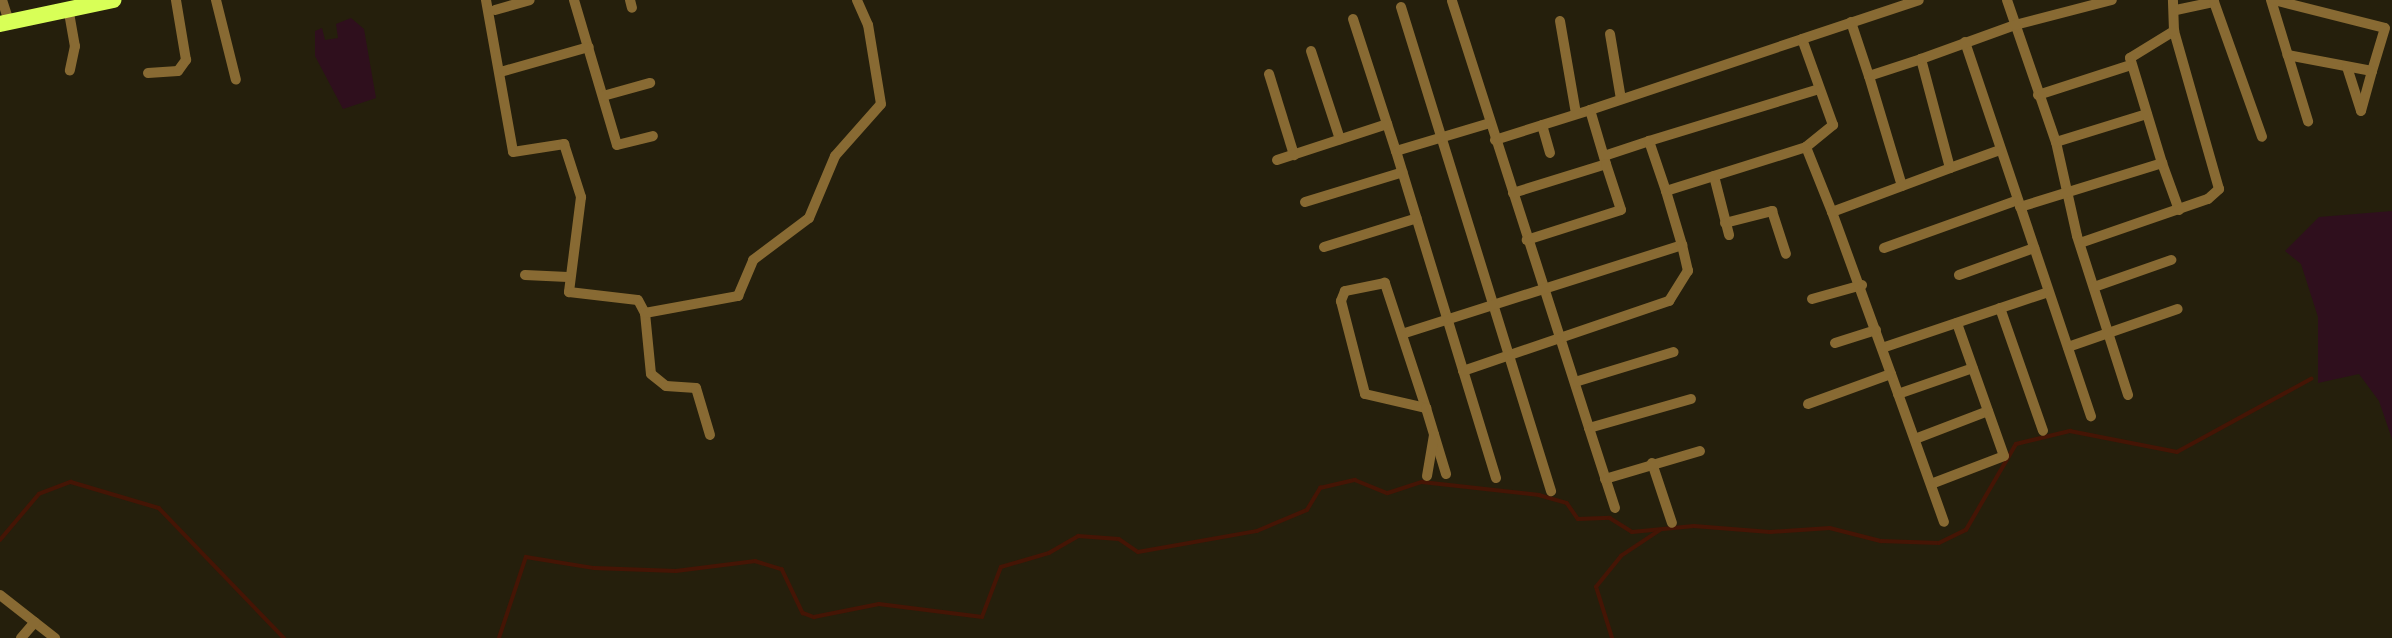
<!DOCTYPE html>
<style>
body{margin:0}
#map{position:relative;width:2392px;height:638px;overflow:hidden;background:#251f0c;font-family:"Fira Sans Condensed",sans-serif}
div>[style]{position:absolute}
.green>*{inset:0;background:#2f0f1d}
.stream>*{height:3.5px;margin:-1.75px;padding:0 1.75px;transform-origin:1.75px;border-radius:1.75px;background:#451505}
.minor>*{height:10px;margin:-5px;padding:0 5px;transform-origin:5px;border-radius:5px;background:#886a33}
.primary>*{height:16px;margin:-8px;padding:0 8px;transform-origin:8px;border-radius:8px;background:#d8ff57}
span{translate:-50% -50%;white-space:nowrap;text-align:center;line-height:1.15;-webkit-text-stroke:6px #251f0c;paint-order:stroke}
</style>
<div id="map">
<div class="green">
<i style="clip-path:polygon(351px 18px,364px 29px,376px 98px,343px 109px,315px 56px,315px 31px,322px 28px,325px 40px,338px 38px,336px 24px)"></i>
<i style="clip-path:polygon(2392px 211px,2392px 439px,2379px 401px,2359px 374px,2318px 383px,2318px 317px,2301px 264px,2285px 251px,2319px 217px)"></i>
</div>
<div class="stream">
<i style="left:0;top:540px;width:60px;rotate:-49.7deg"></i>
<i style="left:39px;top:494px;width:34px;rotate:-21deg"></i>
<i style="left:71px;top:482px;width:92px;rotate:16.5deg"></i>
<i style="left:159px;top:508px;width:180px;rotate:46.1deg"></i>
<i style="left:499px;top:638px;width:85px;rotate:-71.6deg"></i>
<i style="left:526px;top:557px;width:69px;rotate:9.2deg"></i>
<i style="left:594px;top:568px;width:82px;rotate:2.1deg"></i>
<i style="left:676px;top:571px;width:80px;rotate:-7.2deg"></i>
<i style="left:755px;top:561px;width:28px;rotate:17deg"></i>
<i style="left:782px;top:569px;width:49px;rotate:64.5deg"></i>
<i style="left:803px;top:613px;width:12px;rotate:20deg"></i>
<i style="left:814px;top:617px;width:66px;rotate:-11.3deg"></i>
<i style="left:879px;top:604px;width:104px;rotate:7.2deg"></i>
<i style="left:982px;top:617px;width:53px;rotate:-69.2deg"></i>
<i style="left:1001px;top:567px;width:50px;rotate:-16.3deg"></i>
<i style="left:1049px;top:553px;width:34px;rotate:-30deg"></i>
<i style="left:1078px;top:536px;width:41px;rotate:4.2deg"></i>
<i style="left:1119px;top:539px;width:23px;rotate:34deg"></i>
<i style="left:1138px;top:552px;width:121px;rotate:-10deg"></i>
<i style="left:1257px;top:531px;width:54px;rotate:-22.8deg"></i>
<i style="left:1307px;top:510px;width:26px;rotate:-59deg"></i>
<i style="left:1320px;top:488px;width:36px;rotate:-13deg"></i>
<i style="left:1355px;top:480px;width:35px;rotate:22deg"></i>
<i style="left:1388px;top:493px;width:36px;rotate:-18deg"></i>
<i style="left:1422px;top:482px;width:118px;rotate:6.3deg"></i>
<i style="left:1539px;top:495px;width:29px;rotate:16deg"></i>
<i style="left:1567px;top:503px;width:19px;rotate:55deg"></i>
<i style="left:1578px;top:519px;width:32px;rotate:-2deg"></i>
<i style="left:1610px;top:518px;width:26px;rotate:32deg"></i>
<i style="left:1632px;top:532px;width:62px;rotate:-5.5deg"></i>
<i style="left:1694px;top:526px;width:76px;rotate:4.5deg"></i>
<i style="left:1770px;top:532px;width:60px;rotate:-3.8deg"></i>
<i style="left:1830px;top:528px;width:53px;rotate:14.3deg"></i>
<i style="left:1881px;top:541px;width:58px;rotate:2deg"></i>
<i style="left:1939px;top:543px;width:30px;rotate:-26deg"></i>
<i style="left:1966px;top:530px;width:99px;rotate:-59.8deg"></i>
<i style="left:2016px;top:444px;width:56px;rotate:-13.5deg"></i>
<i style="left:2070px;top:431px;width:109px;rotate:11.1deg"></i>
<i style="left:2177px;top:452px;width:153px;rotate:-28.6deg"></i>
<i style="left:1612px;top:638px;width:53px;rotate:-107.4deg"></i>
<i style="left:1596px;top:587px;width:40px;rotate:-51deg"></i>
<i style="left:1621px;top:556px;width:47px;rotate:-33.7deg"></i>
</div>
<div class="minor">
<i style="left:2px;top:0;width:22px;rotate:72deg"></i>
<i style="left:216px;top:0;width:82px;rotate:76deg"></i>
<i style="left:486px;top:0;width:154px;rotate:79.9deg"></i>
<i style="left:513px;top:152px;width:52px;rotate:-8.9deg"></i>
<i style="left:564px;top:144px;width:56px;rotate:72.2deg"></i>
<i style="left:581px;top:197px;width:96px;rotate:97.2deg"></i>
<i style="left:569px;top:292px;width:69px;rotate:6.6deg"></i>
<i style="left:638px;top:300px;width:15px;rotate:62deg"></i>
<i style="left:645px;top:313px;width:61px;rotate:84.4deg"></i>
<i style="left:651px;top:374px;width:19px;rotate:39deg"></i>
<i style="left:666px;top:386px;width:30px;rotate:4deg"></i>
<i style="left:696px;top:388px;width:49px;rotate:73.4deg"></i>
<i style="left:574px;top:0;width:151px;rotate:73.5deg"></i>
<i style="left:617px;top:145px;width:37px;rotate:-14deg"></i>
<i style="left:630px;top:0;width:8px;rotate:76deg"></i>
<i style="left:2007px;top:0;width:150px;rotate:71deg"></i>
<i style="left:2056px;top:142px;width:96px;rotate:77.4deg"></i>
<i style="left:2077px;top:236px;width:167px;rotate:72.2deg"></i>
<i style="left:2271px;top:0;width:127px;rotate:73deg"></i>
<i style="left:2274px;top:0;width:114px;rotate:14.2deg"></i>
<i style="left:2385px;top:28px;width:45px;rotate:106.8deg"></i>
<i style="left:2372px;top:71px;width:86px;rotate:-169.3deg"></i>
<i style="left:1452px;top:1px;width:448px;rotate:72.2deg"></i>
<i style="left:1589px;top:428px;width:106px;rotate:-15.9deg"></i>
<i style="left:68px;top:7px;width:40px;rotate:80deg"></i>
<i style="left:75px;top:46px;width:25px;rotate:102deg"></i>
<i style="left:1401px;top:7px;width:507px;rotate:72.78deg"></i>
<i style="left:495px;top:10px;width:36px;rotate:-16deg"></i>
<i style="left:2176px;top:10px;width:39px;rotate:-12deg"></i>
<i style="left:2214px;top:2px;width:143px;rotate:70.4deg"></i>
<i style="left:1353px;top:19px;width:139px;rotate:72deg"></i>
<i style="left:1560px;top:21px;width:94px;rotate:80.2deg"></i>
<i style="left:1851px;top:22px;width:57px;rotate:71.6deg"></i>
<i style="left:1610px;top:34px;width:66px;rotate:80.4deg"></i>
<i style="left:1965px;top:42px;width:395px;rotate:71.4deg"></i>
<i style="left:1311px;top:51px;width:93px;rotate:71.8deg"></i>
<i style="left:2347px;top:67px;width:46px;rotate:72.3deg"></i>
<i style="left:2361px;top:111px;width:41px;rotate:-74.6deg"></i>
<i style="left:504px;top:71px;width:88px;rotate:-15.8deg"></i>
<i style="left:148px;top:73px;width:30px;rotate:-4deg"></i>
<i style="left:178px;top:71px;width:14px;rotate:-54deg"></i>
<i style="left:186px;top:60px;width:61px;rotate:-99.5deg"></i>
<i style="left:1269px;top:74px;width:85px;rotate:72.8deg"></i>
<i style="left:2038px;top:95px;width:98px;rotate:-17.9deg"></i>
<i style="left:603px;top:96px;width:49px;rotate:-15.5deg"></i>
<i style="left:1590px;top:110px;width:224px;rotate:-18.5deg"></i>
<i style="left:1490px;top:123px;width:98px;rotate:163.4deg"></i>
<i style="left:1396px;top:151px;width:342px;rotate:73deg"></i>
<i style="left:1542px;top:125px;width:29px;rotate:74deg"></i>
<i style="left:1495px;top:140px;width:100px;rotate:-17.5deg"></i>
<i style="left:1590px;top:110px;width:56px;rotate:73.5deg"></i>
<i style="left:2056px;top:142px;width:95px;rotate:-17.1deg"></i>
<i style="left:1806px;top:147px;width:35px;rotate:-39deg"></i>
<i style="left:1833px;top:125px;width:91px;rotate:-109.8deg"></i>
<i style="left:1802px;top:39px;width:123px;rotate:-18.4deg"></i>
<i style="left:1604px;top:156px;width:47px;rotate:-18.4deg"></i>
<i style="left:1277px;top:160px;width:116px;rotate:-18.1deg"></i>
<i style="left:2162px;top:163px;width:50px;rotate:70.1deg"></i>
<i style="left:1950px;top:168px;width:53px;rotate:-19.8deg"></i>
<i style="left:1714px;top:176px;width:61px;rotate:75.7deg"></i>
<i style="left:1902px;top:186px;width:115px;rotate:-106.7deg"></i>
<i style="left:1869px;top:76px;width:55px;rotate:-18.1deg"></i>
<i style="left:1666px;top:191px;width:53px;rotate:-108.8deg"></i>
<i style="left:1649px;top:141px;width:178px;rotate:-17deg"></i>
<i style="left:1513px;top:193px;width:97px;rotate:-17.3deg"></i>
<i style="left:1606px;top:164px;width:48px;rotate:71.9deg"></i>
<i style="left:1621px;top:210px;width:99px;rotate:162.3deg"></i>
<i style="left:1305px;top:202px;width:102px;rotate:-17deg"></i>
<i style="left:2020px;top:207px;width:149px;rotate:-17.2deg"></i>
<i style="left:2162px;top:163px;width:110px;rotate:-106.9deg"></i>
<i style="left:2130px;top:58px;width:52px;rotate:-31.5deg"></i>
<i style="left:1725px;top:223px;width:49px;rotate:-14.3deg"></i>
<i style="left:1772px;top:211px;width:45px;rotate:72deg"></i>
<i style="left:2080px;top:243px;width:135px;rotate:-19deg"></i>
<i style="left:2208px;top:199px;width:15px;rotate:-42deg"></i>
<i style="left:2219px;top:189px;width:164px;rotate:-105.9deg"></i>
<i style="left:2174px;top:31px;width:31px;rotate:-92deg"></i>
<i style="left:1324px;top:247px;width:97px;rotate:-17.3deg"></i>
<i style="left:1884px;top:248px;width:142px;rotate:-19.7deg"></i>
<i style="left:525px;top:275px;width:43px;rotate:2.7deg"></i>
<i style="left:1959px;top:275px;width:80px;rotate:-19.8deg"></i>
<i style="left:2094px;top:287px;width:82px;rotate:-19.3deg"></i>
<i style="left:1812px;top:299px;width:52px;rotate:-15.6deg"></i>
<i style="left:2000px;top:308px;width:130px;rotate:70.7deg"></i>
<i style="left:645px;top:313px;width:95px;rotate:-10.4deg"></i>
<i style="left:738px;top:296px;width:39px;rotate:-67deg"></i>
<i style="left:753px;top:260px;width:70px;rotate:-36.9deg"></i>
<i style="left:809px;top:218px;width:67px;rotate:-67.2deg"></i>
<i style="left:835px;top:156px;width:69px;rotate:-48.5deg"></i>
<i style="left:881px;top:104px;width:80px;rotate:-99.3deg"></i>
<i style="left:868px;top:25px;width:27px;rotate:-114deg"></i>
<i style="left:1405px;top:333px;width:291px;rotate:-17.6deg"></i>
<i style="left:1682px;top:245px;width:56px;rotate:-106.5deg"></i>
<i style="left:1666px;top:191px;width:147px;rotate:-17.4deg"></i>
<i style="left:1806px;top:147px;width:70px;rotate:68.2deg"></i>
<i style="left:1832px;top:212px;width:126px;rotate:-20.4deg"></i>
<i style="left:1950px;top:168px;width:113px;rotate:-104.9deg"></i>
<i style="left:1921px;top:59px;width:100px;rotate:-19.9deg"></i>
<i style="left:2015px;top:25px;width:100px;rotate:-14.5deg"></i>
<i style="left:1835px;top:343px;width:43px;rotate:-17.6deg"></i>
<i style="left:2068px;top:347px;width:116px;rotate:-19.1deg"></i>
<i style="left:1882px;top:348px;width:175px;rotate:-18.6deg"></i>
<i style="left:1463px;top:371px;width:218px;rotate:-18.8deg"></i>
<i style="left:1669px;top:301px;width:36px;rotate:-58deg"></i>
<i style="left:1688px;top:271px;width:27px;rotate:-103deg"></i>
<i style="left:1891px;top:374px;width:157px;rotate:70.3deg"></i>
<i style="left:1575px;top:382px;width:103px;rotate:-16.9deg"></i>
<i style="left:1898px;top:394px;width:79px;rotate:-19.1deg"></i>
<i style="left:1808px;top:404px;width:88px;rotate:-19.9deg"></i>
<i style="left:1891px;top:374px;width:172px;rotate:-110deg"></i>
<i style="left:1426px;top:408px;width:132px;rotate:-108.2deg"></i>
<i style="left:1385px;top:283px;width:41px;rotate:168.7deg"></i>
<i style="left:1345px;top:291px;width:11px;rotate:112deg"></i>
<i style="left:1341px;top:301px;width:96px;rotate:75.5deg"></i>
<i style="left:1365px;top:394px;width:63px;rotate:12.9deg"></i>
<i style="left:1426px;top:408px;width:69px;rotate:73.1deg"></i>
<i style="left:1589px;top:428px;width:84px;rotate:72deg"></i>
<i style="left:1915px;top:439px;width:78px;rotate:-21deg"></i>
<i style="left:1652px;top:463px;width:63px;rotate:71.6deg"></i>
<i style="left:1427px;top:476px;width:42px;rotate:-80.3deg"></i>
<i style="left:1605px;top:479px;width:99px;rotate:-16.4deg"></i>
<i style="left:1931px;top:484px;width:78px;rotate:-21deg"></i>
<i style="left:2004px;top:456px;width:141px;rotate:-109.5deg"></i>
<i style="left:0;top:595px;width:70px;rotate:38deg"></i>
<i style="left:21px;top:638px;width:21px;rotate:-49deg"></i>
</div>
<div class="primary">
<i style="left:0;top:24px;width:116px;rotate:-12deg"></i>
</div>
</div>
